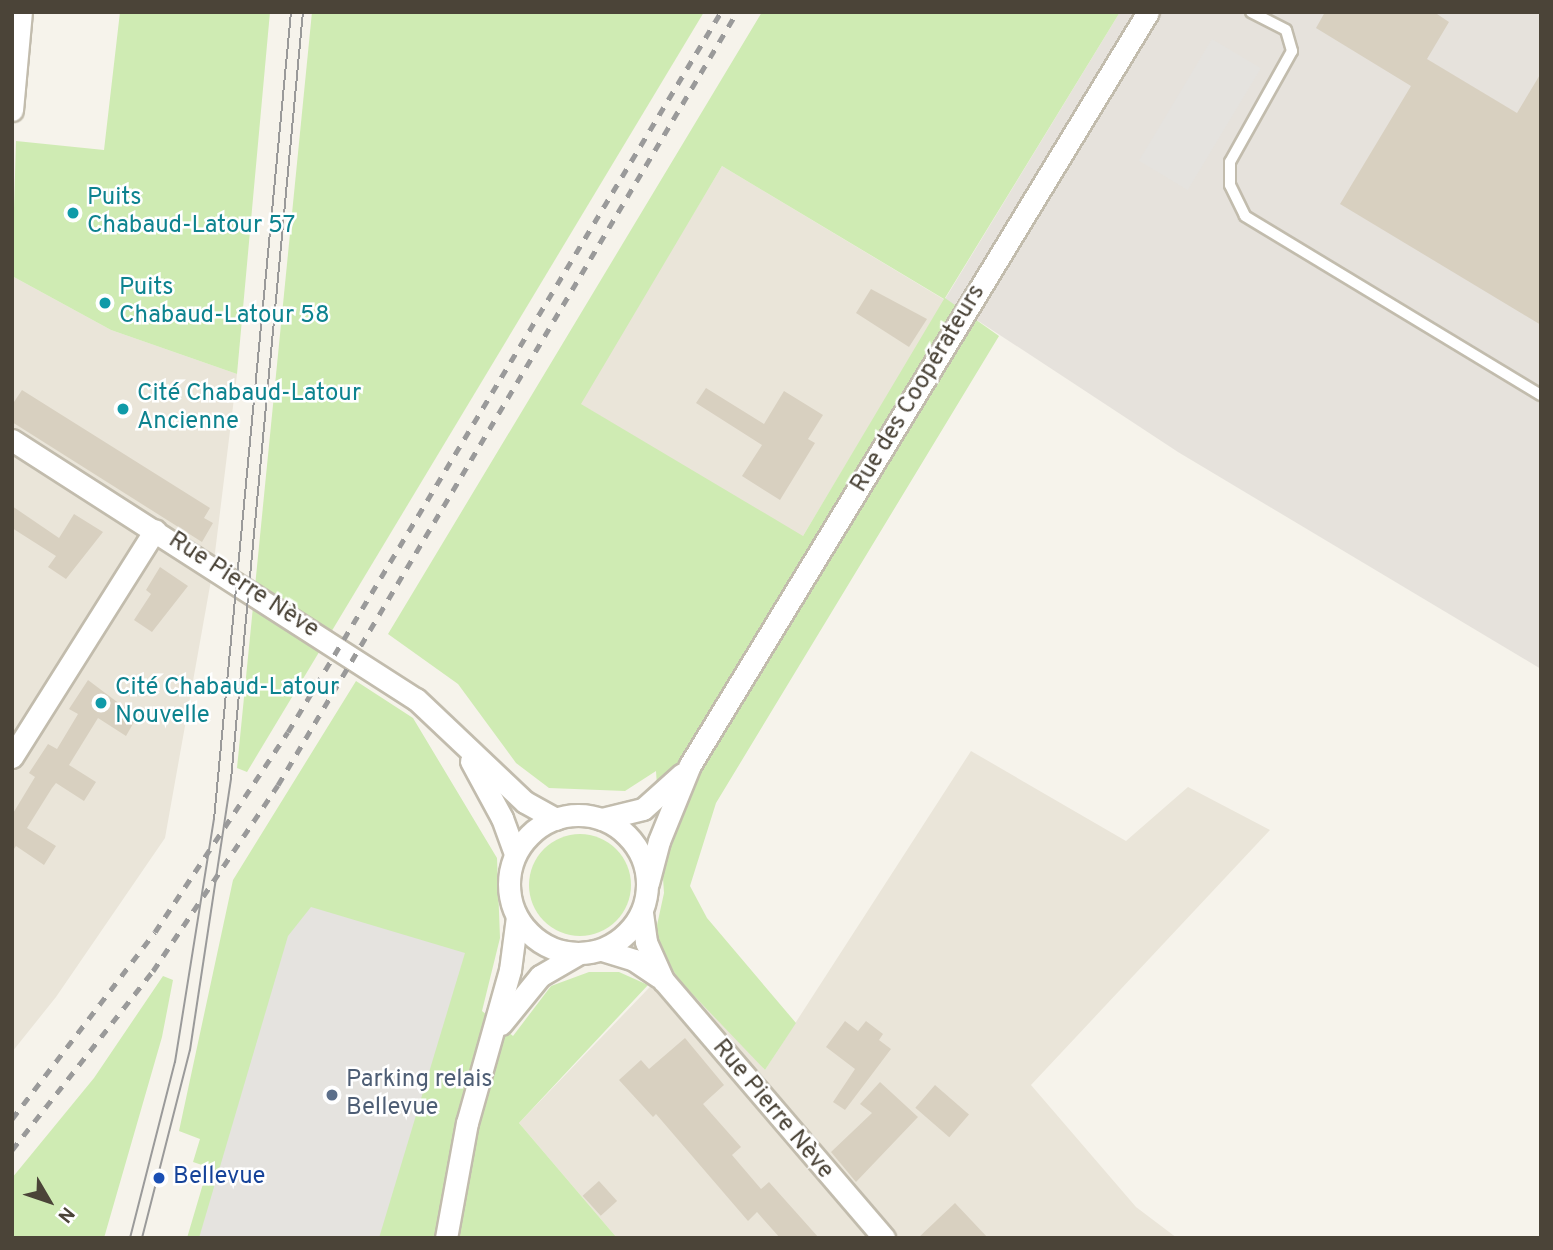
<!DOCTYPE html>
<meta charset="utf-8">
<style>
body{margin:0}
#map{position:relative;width:1553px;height:1250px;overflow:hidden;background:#f6f3eb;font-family:Overpass,sans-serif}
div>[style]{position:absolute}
.residential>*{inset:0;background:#eae5d9;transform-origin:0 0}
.industrial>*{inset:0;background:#e6e2dc}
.green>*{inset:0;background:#cfebb3}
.round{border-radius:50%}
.parking>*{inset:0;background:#e5e3df;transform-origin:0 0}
.building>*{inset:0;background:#d8d0c0;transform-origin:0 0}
.roads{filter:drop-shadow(2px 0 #c2bcad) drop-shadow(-2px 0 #c2bcad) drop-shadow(0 2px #c2bcad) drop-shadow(0 -2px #c2bcad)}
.service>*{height:10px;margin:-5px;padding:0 5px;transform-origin:5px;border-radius:5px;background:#fff}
.minor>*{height:21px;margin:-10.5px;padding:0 10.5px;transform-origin:10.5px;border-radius:10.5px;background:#fff}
.minor>.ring{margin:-10.5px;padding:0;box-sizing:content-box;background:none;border:21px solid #fff;border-radius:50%}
.tram>*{height:2px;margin:-1px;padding:0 1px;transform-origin:1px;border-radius:1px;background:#9a9a9a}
.rail>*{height:5px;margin-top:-2.5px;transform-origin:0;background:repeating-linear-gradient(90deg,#9a9a9a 0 9px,transparent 0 18px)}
.dots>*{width:19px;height:19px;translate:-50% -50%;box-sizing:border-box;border:4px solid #fff;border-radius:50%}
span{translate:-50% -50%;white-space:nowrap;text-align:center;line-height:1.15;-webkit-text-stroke:5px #fff;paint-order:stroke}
.culture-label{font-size:24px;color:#0d838f}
.left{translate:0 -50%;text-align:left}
.street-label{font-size:24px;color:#4b4438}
.service-label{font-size:24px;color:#4e5e75}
.transit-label{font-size:24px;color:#164399}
.frame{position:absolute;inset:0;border:14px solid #4b4438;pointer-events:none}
.north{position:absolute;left:14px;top:1166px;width:70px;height:70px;-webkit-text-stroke:5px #fff;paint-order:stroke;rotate:129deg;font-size:19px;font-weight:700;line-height:28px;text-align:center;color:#4b4438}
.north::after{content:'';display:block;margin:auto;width:24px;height:32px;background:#4b4438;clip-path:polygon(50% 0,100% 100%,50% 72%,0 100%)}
</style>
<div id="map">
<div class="residential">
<i style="left:722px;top:166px;width:260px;height:277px;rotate:31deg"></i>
<i style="clip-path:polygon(12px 276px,111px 330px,237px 374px,213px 569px,165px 838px,56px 997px,12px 1052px)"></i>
<i style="clip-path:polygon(971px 751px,1126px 841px,1188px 787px,1270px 830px,1031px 1085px,1136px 1207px,1177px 1238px,617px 1238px,519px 1123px,671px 965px,765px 1070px)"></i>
</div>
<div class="industrial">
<i style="clip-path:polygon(1120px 12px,1541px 12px,1541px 669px,1178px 452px,945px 299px)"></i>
</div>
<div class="green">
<i style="clip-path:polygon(120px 12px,270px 12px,237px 374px,111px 330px,12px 276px,16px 141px,104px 150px)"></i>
<i style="clip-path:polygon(312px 12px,704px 12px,247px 772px,237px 768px)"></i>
<i style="clip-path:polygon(evenodd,762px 12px,1120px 12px,945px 298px,999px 336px,716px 803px,690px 886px,707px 918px,796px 1023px,765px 1070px,679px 980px,654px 939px,664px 893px,656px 771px,625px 791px,549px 788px,516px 763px,458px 684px,388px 634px,762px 12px,722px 166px,944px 299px,803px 536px,581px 404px,722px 166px)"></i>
<i style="clip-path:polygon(356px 681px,413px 718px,497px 858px,500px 938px,482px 1011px,513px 1036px,551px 986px,589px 972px,619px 972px,648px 985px,519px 1123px,617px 1238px,187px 1238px,208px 1167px,193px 1162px,200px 1139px,179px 1131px,233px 880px)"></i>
<i class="round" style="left:529px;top:834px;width:102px;height:102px"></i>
<i style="clip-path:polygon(163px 976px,173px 980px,162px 1037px,104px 1238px,12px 1238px,12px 1178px,94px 1078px)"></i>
</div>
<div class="parking">
<i style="left:1212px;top:39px;width:57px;height:142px;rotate:31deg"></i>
<i style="clip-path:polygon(311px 907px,465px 953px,379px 1238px,199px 1238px,288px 936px)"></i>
</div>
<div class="building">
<i style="clip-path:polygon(1325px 12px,1434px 12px,1449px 22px,1427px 59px,1517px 113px,1541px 73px,1541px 325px,1340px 204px,1411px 86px,1316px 28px)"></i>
<i style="clip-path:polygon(871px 289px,927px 319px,909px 347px,856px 313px)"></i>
<i style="clip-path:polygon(706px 388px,764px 424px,784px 391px,823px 415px,808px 439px,815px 443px,780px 500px,742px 476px,762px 445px,696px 403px)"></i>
<i style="clip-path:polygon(22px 390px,210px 508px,204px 518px,213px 523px,202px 542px,12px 422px,12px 405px)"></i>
<i style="clip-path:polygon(12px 506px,59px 538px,74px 514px,103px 532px,66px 579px,48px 567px,56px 556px,12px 528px)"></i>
<i style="clip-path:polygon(160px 567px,188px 586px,152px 632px,134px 620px,151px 594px,146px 590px)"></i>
<i style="clip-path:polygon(88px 680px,137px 717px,126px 736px,98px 718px,69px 765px,96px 782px,84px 801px,56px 783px,52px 788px,27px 828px,56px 846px,44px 865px,16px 846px,12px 852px,12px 815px,35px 777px,29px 773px,48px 744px,57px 749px,78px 714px,69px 709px)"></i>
<i style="clip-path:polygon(845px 1021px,858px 1031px,866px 1021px,883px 1034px,879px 1040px,891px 1049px,845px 1110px,833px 1102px,855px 1069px,826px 1047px)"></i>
<i style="clip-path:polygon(685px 1038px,724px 1085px,703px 1104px,741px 1147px,732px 1155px,761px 1189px,769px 1182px,819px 1238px,780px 1238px,757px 1212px,748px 1221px,656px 1114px,653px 1117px,619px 1080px,641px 1060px,649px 1069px)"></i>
<i style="clip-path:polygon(880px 1082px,918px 1117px,856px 1182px,831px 1152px,872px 1113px,860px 1104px)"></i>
<i style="left:935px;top:1085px;width:45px;height:30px;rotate:41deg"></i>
<i style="left:599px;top:1181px;width:27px;height:22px;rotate:48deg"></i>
<i style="clip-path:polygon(955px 1203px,988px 1238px,918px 1238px)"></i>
</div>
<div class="roads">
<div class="service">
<i style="left:1251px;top:12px;width:39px;rotate:27deg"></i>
<i style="left:1286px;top:30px;width:22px;rotate:74deg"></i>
<i style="left:1292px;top:51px;width:127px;rotate:119.2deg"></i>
<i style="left:1230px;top:162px;width:23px;rotate:90deg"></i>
<i style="left:1230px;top:185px;width:34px;rotate:64deg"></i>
<i style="left:1245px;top:216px;width:346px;rotate:31.2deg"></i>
</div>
<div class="minor">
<i style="left:12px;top:110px;width:98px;rotate:-84.8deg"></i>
<i style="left:12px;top:440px;width:480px;rotate:32.7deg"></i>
<i style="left:416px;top:699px;width:150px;rotate:43.4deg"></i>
<i style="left:525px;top:802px;width:35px;rotate:29deg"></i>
<i style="left:12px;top:757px;width:268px;rotate:-57.8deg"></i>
<i style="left:471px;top:761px;width:65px;rotate:61.5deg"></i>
<i style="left:502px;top:818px;width:38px;rotate:70deg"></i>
<i class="ring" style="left:509px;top:815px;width:117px;height:117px"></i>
<i style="left:602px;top:819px;width:42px;rotate:-13.7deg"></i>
<i style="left:643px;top:809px;width:52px;rotate:-41.9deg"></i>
<i style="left:648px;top:883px;width:43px;rotate:-75.3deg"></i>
<i style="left:659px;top:841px;width:82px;rotate:-67.8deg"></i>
<i style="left:690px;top:765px;width:881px;rotate:-58.69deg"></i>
<i style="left:642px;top:913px;width:29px;rotate:82deg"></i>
<i style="left:646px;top:942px;width:42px;rotate:65.9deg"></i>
<i style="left:663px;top:980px;width:340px;rotate:49.4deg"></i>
<i style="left:602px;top:950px;width:34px;rotate:17deg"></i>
<i style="left:634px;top:960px;width:30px;rotate:34deg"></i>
<i style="left:501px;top:1024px;width:62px;rotate:-50.9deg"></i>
<i style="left:540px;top:976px;width:44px;rotate:-30.1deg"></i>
<i style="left:446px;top:1238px;width:117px;rotate:-79.7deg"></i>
<i style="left:467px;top:1123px;width:159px;rotate:-74.3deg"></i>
<i style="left:510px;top:970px;width:53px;rotate:-82.5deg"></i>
</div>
</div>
<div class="tram">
<i style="left:130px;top:1238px;width:182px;rotate:-75.7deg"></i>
<i style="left:175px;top:1062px;width:246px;rotate:-80.9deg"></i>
<i style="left:214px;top:819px;width:811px;rotate:-84.55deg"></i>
<i style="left:142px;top:1238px;width:194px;rotate:-75.7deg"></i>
<i style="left:190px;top:1050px;width:274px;rotate:-81.4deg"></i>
<i style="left:231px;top:779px;width:770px;rotate:-84.64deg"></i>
</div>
<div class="rail">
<i style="left:12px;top:1119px;width:235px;rotate:-52.6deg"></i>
<i style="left:155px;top:932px;width:240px;rotate:-56.4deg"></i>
<i style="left:288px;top:732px;width:840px;rotate:-58.98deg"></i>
<i style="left:12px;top:1150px;width:228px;rotate:-51.8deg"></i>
<i style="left:153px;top:971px;width:224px;rotate:-56.1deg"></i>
<i style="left:278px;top:785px;width:899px;rotate:-59.3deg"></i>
</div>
<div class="dots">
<i style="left:73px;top:213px;background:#0f9aa8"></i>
<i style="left:105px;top:303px;background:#0f9aa8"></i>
<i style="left:123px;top:409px;background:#0f9aa8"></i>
<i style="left:101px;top:703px;background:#0f9aa8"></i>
<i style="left:332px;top:1095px;background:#5c6f8a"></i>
<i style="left:159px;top:1178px;background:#1a4fb4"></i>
</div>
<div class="culture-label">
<span class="left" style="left:87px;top:213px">Puits<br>Chabaud-Latour 57</span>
<span class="left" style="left:119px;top:303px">Puits<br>Chabaud-Latour 58</span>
<span class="left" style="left:137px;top:409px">Cité Chabaud-Latour<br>Ancienne</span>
<span class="left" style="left:115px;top:703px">Cité Chabaud-Latour<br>Nouvelle</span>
</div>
<div class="street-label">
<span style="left:919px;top:389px;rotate:-59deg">Rue des Coopérateurs</span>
<span style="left:243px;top:586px;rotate:33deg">Rue Pierre Nève</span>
<span style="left:772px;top:1110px;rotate:50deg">Rue Pierre Nève</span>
</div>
<div class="service-label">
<span class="left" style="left:346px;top:1095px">Parking relais<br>Bellevue</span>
</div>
<div class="transit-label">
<span class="left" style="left:173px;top:1178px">Bellevue</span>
</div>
<div class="frame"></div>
<div class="north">N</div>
</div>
